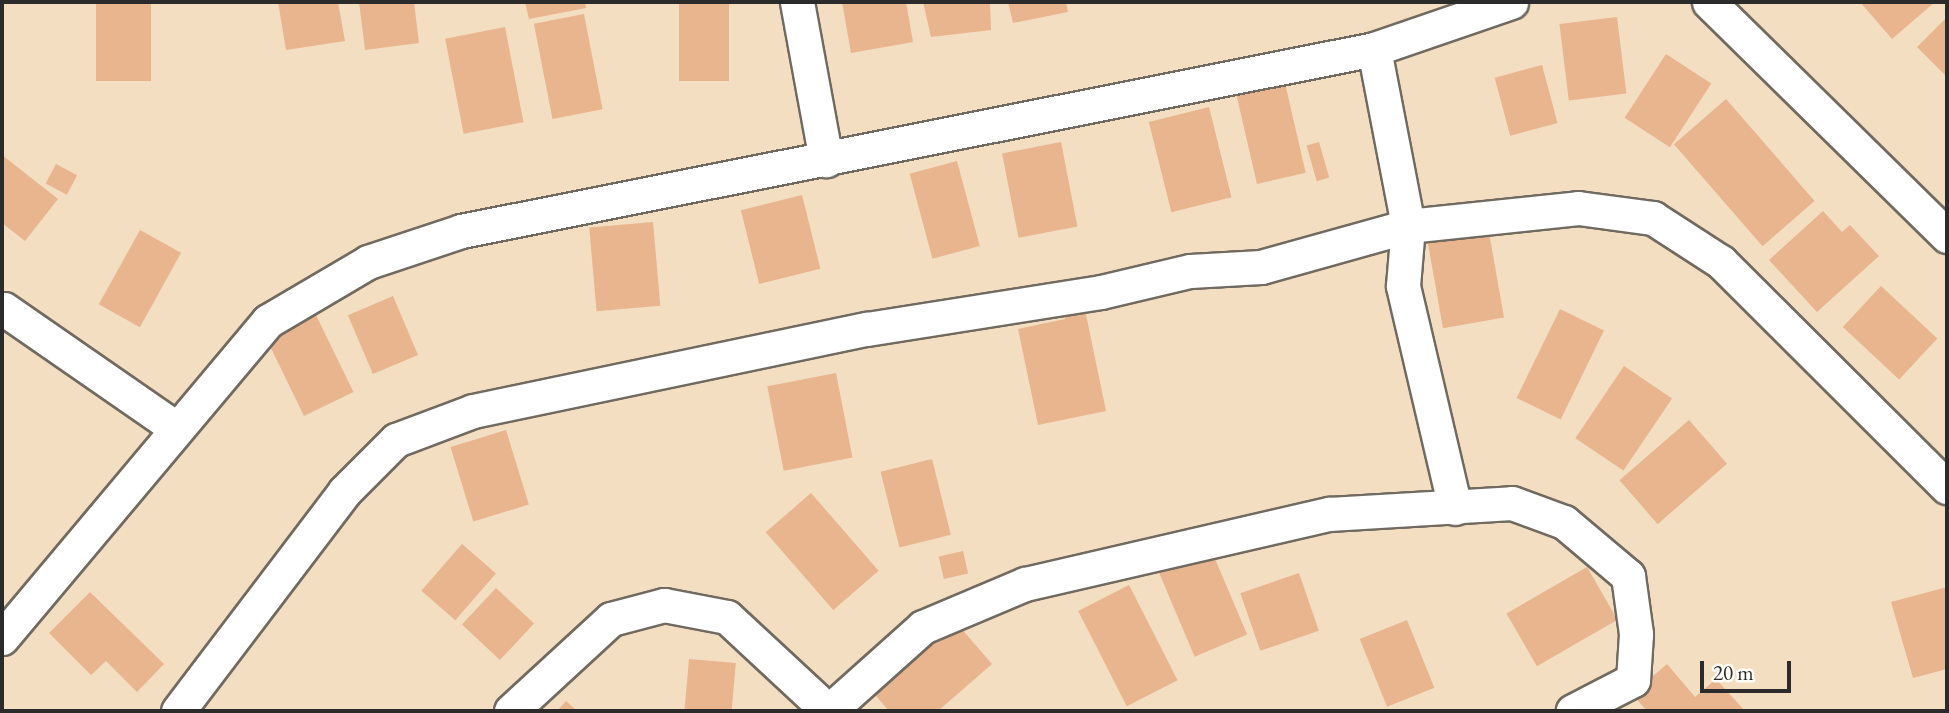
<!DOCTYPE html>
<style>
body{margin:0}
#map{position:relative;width:1949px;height:713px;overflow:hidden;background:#f3dec2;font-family:"EB Garamond",serif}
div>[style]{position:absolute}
.building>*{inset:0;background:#e8b58f;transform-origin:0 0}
.roads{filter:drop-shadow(2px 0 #716a60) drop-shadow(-2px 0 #716a60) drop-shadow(0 2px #716a60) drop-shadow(0 -2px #716a60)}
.minor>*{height:33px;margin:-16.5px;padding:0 16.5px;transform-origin:16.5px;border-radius:16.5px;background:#fff}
span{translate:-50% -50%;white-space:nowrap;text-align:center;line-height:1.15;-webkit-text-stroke:6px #fdfcf7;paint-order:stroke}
.frame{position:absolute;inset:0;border:4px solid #2b2b2b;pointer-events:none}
.scale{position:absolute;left:1700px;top:661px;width:91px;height:32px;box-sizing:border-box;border:4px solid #2b2b2b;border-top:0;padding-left:9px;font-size:21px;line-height:24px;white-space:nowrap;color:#2b2b2b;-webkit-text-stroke:5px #fdfcf7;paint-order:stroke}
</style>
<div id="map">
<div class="building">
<i style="left:96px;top:2px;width:55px;height:79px"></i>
<i style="clip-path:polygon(278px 2px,338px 2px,345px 41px,286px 50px)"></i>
<i style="clip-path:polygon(359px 2px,414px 2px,419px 43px,365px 50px)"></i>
<i style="clip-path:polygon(525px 2px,585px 2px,586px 8px,529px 19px)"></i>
<i style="left:679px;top:2px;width:50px;height:79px"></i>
<i style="clip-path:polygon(842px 2px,906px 2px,913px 42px,851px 53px)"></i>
<i style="clip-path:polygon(923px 2px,990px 2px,991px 30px,931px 37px)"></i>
<i style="clip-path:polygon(1008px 2px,1066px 2px,1068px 12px,1013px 23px)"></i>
<i style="clip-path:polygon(1860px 2px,1935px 2px,1892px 39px)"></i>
<i style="left:584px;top:14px;width:97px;height:51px;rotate:79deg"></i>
<i style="left:1617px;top:17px;width:77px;height:58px;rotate:83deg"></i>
<i style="clip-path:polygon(1947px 17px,1947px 77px,1917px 47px)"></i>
<i style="left:505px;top:27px;width:97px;height:61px;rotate:79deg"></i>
<i style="left:1666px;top:54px;width:54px;height:76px;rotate:33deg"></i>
<i style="left:1542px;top:65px;width:60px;height:49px;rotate:75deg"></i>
<i style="left:1285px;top:83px;width:92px;height:50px;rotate:77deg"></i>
<i style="left:1726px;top:99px;width:135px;height:69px;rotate:49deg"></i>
<i style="left:1209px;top:107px;width:93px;height:62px;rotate:76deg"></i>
<i style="left:1061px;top:142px;width:86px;height:60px;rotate:79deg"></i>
<i style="left:1319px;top:142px;width:37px;height:13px;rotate:74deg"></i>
<i style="clip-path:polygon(2px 155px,58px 199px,25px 241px,2px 223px)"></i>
<i style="left:957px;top:161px;width:88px;height:49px;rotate:75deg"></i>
<i style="left:56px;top:164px;width:24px;height:22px;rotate:28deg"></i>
<i style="left:802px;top:195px;width:76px;height:63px;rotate:76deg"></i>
<i style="clip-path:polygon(1823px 211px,1842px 232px,1850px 225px,1879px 256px,1817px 312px,1769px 260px)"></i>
<i style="left:1487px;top:221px;width:98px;height:62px;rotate:80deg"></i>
<i style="left:653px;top:222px;width:84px;height:64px;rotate:85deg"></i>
<i style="left:140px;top:230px;width:47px;height:85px;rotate:29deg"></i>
<i style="left:1881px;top:286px;width:77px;height:56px;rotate:43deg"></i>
<i style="left:393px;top:296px;width:64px;height:49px;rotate:67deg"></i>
<i style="clip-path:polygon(1084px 305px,1106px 411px,1038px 425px,1018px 329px,1065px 319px,1063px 310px)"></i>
<i style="left:1560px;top:309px;width:49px;height:99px;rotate:26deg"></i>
<i style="left:314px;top:311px;width:90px;height:55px;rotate:64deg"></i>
<i style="left:1624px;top:366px;width:58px;height:87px;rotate:34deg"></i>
<i style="left:836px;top:373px;width:86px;height:70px;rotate:79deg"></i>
<i style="left:1689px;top:420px;width:58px;height:92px;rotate:49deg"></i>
<i style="left:506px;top:430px;width:78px;height:58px;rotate:73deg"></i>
<i style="left:932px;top:459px;width:78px;height:53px;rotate:76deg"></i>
<i style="left:811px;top:493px;width:103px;height:60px;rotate:49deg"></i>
<i style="left:462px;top:544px;width:45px;height:62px;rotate:41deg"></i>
<i style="left:1210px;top:547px;width:95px;height:57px;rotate:67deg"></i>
<i style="left:963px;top:551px;width:23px;height:25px;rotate:77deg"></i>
<i style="left:1587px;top:567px;width:61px;height:93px;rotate:60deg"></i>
<i style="left:1299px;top:573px;width:61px;height:62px;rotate:71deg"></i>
<i style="left:1129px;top:585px;width:107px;height:57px;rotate:63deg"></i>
<i style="clip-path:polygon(1947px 587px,1947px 669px,1913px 678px,1891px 602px)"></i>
<i style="left:496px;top:588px;width:52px;height:50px;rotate:43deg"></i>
<i style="clip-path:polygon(90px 592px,164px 664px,137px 692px,106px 661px,91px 675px,49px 633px)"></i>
<i style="clip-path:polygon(953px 619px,992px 664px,938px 711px,889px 711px,871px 690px)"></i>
<i style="left:1407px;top:620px;width:73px;height:51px;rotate:68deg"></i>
<i style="left:689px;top:659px;width:47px;height:52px;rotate:5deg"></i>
<i style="clip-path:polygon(1667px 664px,1695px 697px,1716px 679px,1745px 711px,1647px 711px,1632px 694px)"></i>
<i style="clip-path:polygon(566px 701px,577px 711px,557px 711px)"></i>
</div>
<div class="roads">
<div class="minor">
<i style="left:797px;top:2px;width:161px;rotate:79.6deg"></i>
<i style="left:1709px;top:2px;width:334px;rotate:44.5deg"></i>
<i style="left:1374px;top:49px;width:180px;rotate:79.1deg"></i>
<i style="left:1408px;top:226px;width:60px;rotate:94.8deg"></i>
<i style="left:1403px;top:286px;width:228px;rotate:76.8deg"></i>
<i style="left:4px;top:309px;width:209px;rotate:34.7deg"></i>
<i style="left:2px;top:638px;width:414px;rotate:-50deg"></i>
<i style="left:268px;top:321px;width:116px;rotate:-30.5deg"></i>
<i style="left:368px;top:262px;width:98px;rotate:-18.4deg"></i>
<i style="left:461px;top:231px;width:931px;rotate:-11.27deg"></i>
<i style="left:1374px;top:49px;width:145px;rotate:-18.9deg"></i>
<i style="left:178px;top:711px;width:275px;rotate:-52.8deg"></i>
<i style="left:344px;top:492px;width:74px;rotate:-45deg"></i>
<i style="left:396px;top:440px;width:82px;rotate:-20.6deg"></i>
<i style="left:473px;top:411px;width:402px;rotate:-11.8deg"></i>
<i style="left:867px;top:329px;width:237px;rotate:-9deg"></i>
<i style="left:1101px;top:292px;width:91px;rotate:-13.3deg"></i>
<i style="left:1190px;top:271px;width:71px;rotate:-3.2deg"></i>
<i style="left:1261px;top:267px;width:153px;rotate:-15.6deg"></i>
<i style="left:1408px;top:226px;width:171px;rotate:-6deg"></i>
<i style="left:1578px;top:208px;width:76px;rotate:7.6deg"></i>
<i style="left:1653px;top:218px;width:81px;rotate:32.9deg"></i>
<i style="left:1721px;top:262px;width:319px;rotate:44.9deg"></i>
<i style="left:511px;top:711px;width:136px;rotate:-42.6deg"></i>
<i style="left:611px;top:619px;width:55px;rotate:-14.8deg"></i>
<i style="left:664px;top:605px;width:64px;rotate:10.8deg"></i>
<i style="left:727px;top:617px;width:138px;rotate:42.9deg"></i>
<i style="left:829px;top:711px;width:126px;rotate:-41.8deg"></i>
<i style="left:923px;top:627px;width:111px;rotate:-22.9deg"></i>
<i style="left:1025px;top:584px;width:312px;rotate:-13deg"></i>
<i style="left:1329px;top:514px;width:183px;rotate:-3.4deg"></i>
<i style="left:1512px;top:503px;width:55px;rotate:20.1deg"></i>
<i style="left:1564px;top:522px;width:84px;rotate:40.2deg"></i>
<i style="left:1628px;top:576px;width:59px;rotate:82.1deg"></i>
<i style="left:1636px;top:634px;width:46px;rotate:93.7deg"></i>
<i style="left:1633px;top:680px;width:68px;rotate:152.7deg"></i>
</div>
</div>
<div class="frame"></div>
<div class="scale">20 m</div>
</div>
